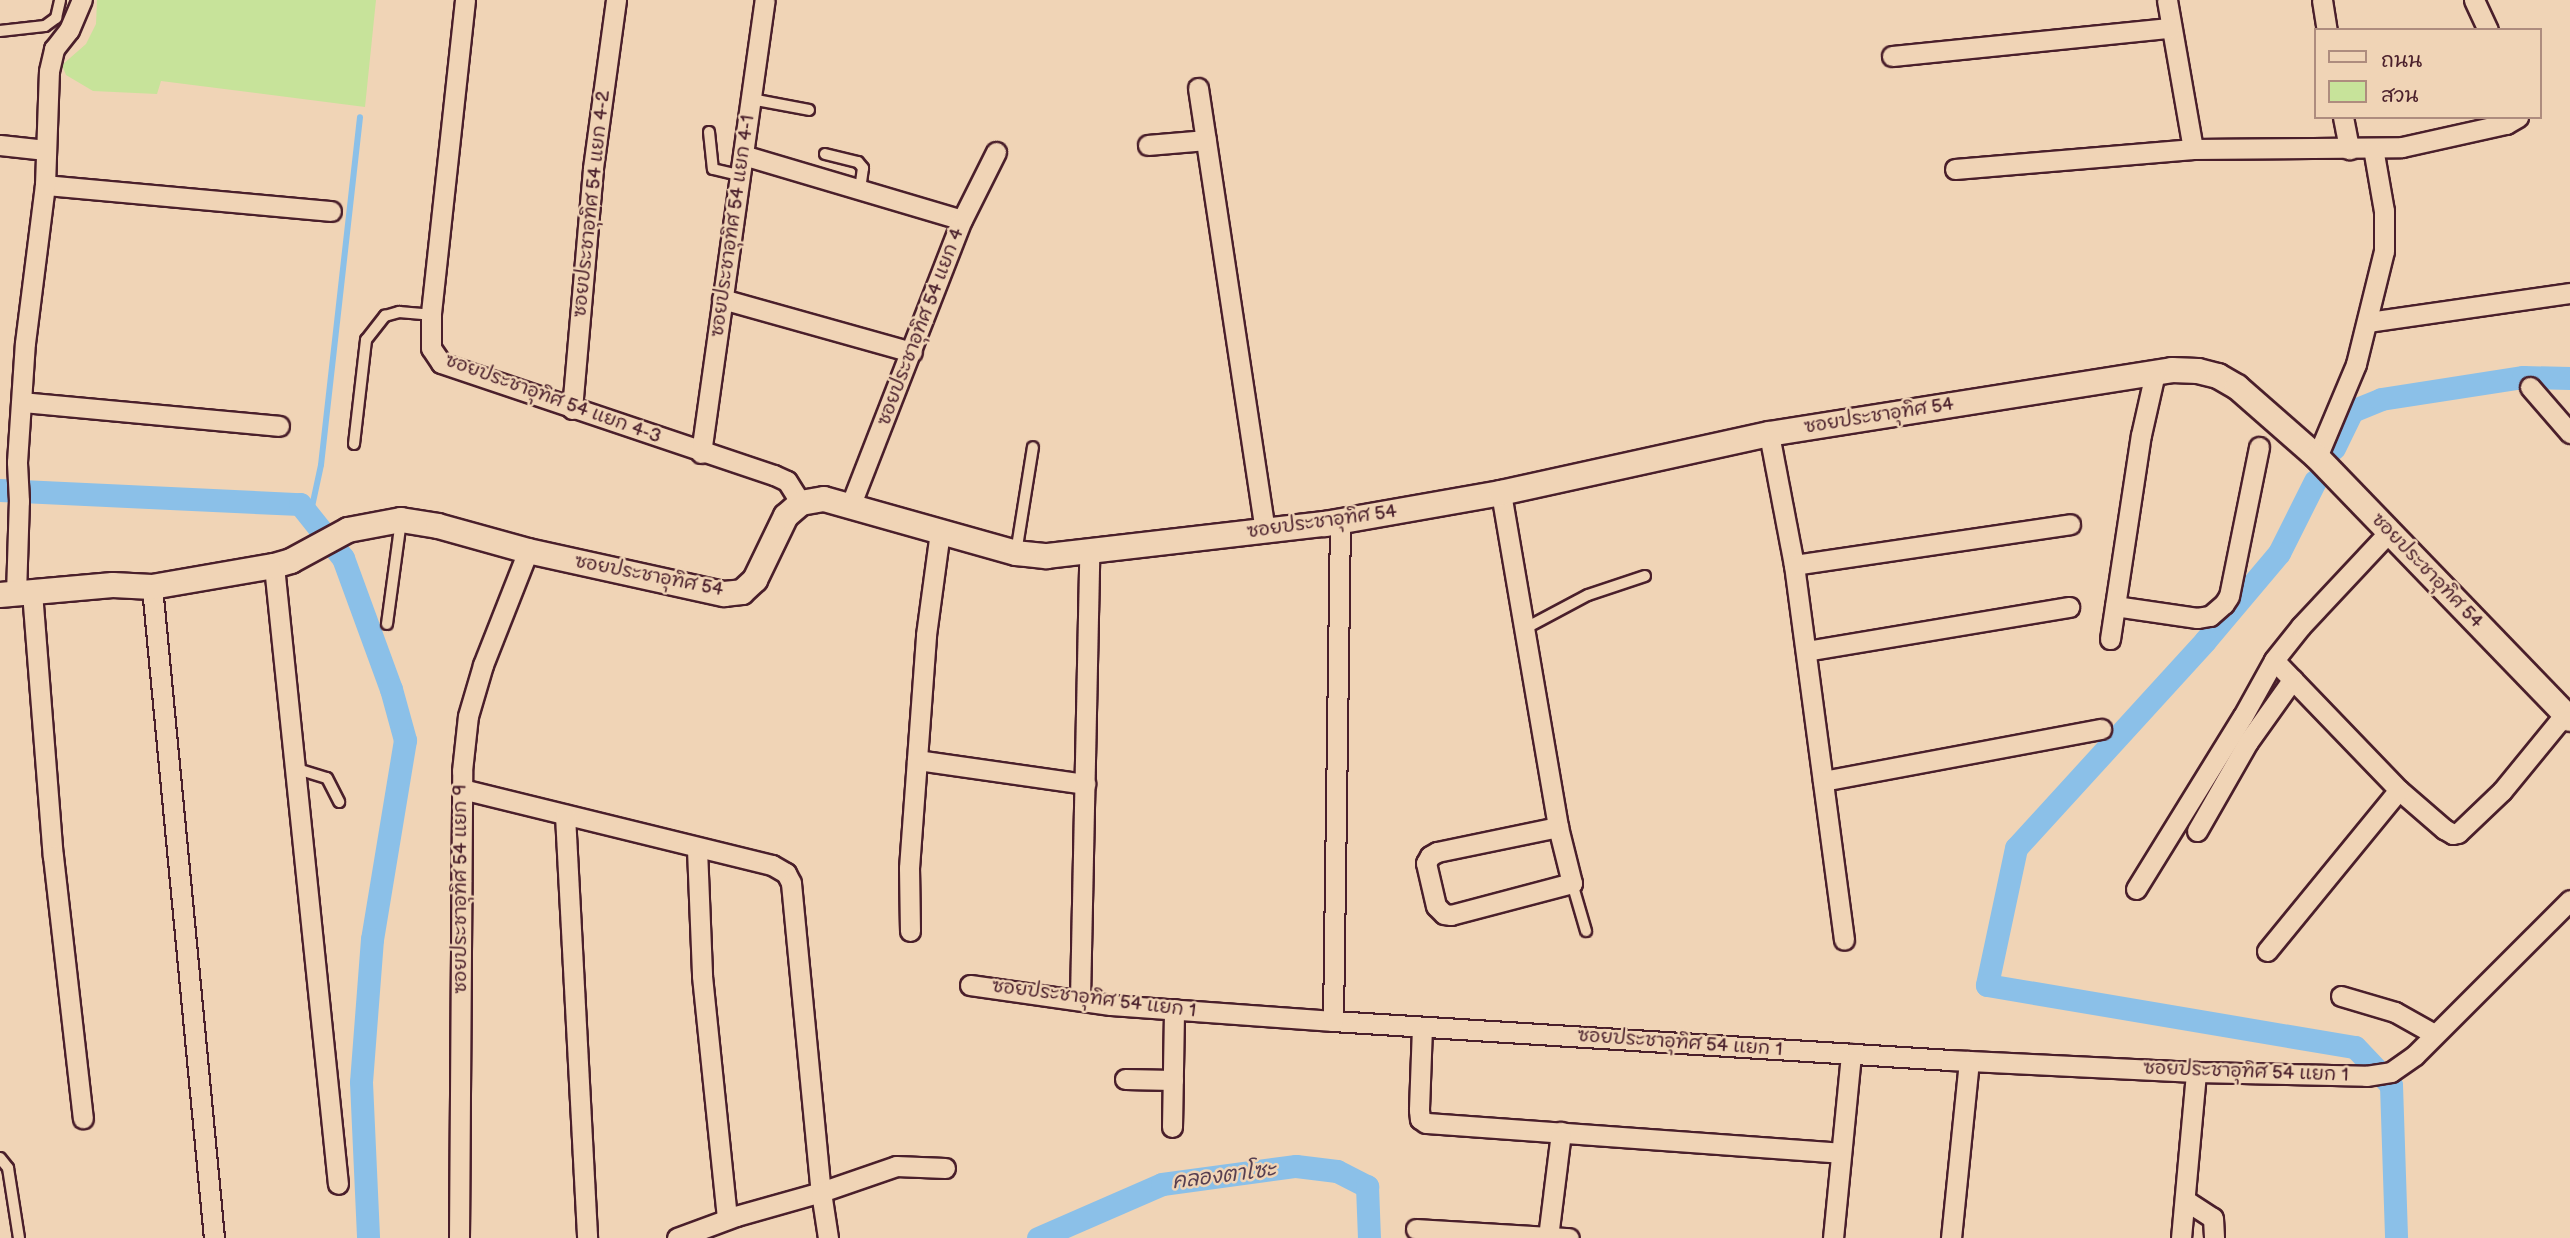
<!DOCTYPE html>
<meta charset="utf-8">
<style>
body{margin:0}
#map{position:relative;width:2570px;height:1238px;overflow:hidden;background:#f0d4b6;font-family:"Balsamiq Sans","Playpen Sans Thai",sans-serif}
div>[style]{position:absolute}
.green>*{inset:0;background:#c7e39a}
.stream>*{height:6px;margin:-3px;padding:0 3px;transform-origin:3px;border-radius:3px;background:#8bc0e8}
.canal>*{height:23px;margin:-11.5px;padding:0 11.5px;transform-origin:11.5px;border-radius:11.5px;background:#8bc0e8}
.roads{filter:drop-shadow(2px 0 #4a1f2b) drop-shadow(-2px 0 #4a1f2b) drop-shadow(0 2px #4a1f2b) drop-shadow(0 -2px #4a1f2b)}
.service>*{height:10px;margin:-5px;padding:0 5px;transform-origin:5px;border-radius:5px;background:#f0d4b6}
.minor>*{height:19px;margin:-9.5px;padding:0 9.5px;transform-origin:9.5px;border-radius:9.5px;background:#f0d4b6}
.tertiary>*{height:24px;margin:-12px;padding:0 12px;transform-origin:12px;border-radius:12px;background:#f0d4b6}
span{translate:-50% -50%;white-space:nowrap;text-align:center;line-height:1.15;-webkit-text-stroke:5px #f0d4b6;paint-order:stroke}
.street-label{font-size:19px;color:#4a1f2b}
.water-label{font-size:21px;color:#573f51;font-style:italic}
.legend{position:absolute;left:2314px;top:28px;width:228px;height:91px;box-sizing:border-box;background:#f0d4b6;border:2px solid #ae8c7e;margin:0;padding:9px 12px;list-style:none;font-size:21px;color:#4a1f2b}
.legend li{display:flex;align-items:center;gap:14px;height:35px}
.legend b{width:35px;border:2px solid #ae8c7e}
</style>
<div id="map">
<div class="green">
<i style="clip-path:polygon(97px 0,376px 0,365px 107px,161px 81px,157px 94px,93px 91px,66px 75px,62px 65px,86px 44px,96px 24px)"></i>
</div>
<div class="stream">
<i style="left:310px;top:516px;width:52px;rotate:-77.8deg"></i>
<i style="left:321px;top:465px;width:350px;rotate:-83.6deg"></i>
</div>
<div class="canal">
<i style="left:2334px;top:448px;width:41px;rotate:-64.1deg"></i>
<i style="left:2352px;top:411px;width:31px;rotate:-22deg"></i>
<i style="left:2381px;top:399px;width:144px;rotate:-8.8deg"></i>
<i style="left:2523px;top:377px;width:47px;rotate:1.2deg"></i>
<i style="left:2315px;top:481px;width:80px;rotate:116.6deg"></i>
<i style="left:2279px;top:553px;width:115px;rotate:130.1deg"></i>
<i style="left:2205px;top:641px;width:280px;rotate:132.4deg"></i>
<i style="left:2016px;top:848px;width:140px;rotate:102deg"></i>
<i style="left:1987px;top:985px;width:373px;rotate:9.6deg"></i>
<i style="left:2355px;top:1047px;width:52px;rotate:46.5deg"></i>
<i style="left:2391px;top:1085px;width:153px;rotate:88.1deg"></i>
<i style="left:0;top:490px;width:300px;rotate:2.7deg"></i>
<i style="left:300px;top:504px;width:69px;rotate:51.5deg"></i>
<i style="left:343px;top:558px;width:140px;rotate:69.9deg"></i>
<i style="left:391px;top:689px;width:53px;rotate:74.6deg"></i>
<i style="left:405px;top:740px;width:202px;rotate:99.4deg"></i>
<i style="left:372px;top:939px;width:143px;rotate:94.4deg"></i>
<i style="left:361px;top:1082px;width:156px;rotate:87.4deg"></i>
<i style="left:1038px;top:1238px;width:135px;rotate:-23.5deg"></i>
<i style="left:1162px;top:1184px;width:135px;rotate:-7.7deg"></i>
<i style="left:1296px;top:1166px;width:41px;rotate:7deg"></i>
<i style="left:1337px;top:1171px;width:34px;rotate:27deg"></i>
<i style="left:1367px;top:1186px;width:52px;rotate:87.8deg"></i>
</div>
<div class="roads">
<div class="service">
<i style="left:0;top:31px;width:45px;rotate:-6.3deg"></i>
<i style="left:45px;top:26px;width:14px;rotate:-36deg"></i>
<i style="left:56px;top:18px;width:18px;rotate:-77deg"></i>
<i style="left:751px;top:99px;width:59px;rotate:10.7deg"></i>
<i style="left:709px;top:132px;width:37px;rotate:84deg"></i>
<i style="left:713px;top:169px;width:28px;rotate:13deg"></i>
<i style="left:825px;top:154px;width:34px;rotate:14deg"></i>
<i style="left:858px;top:162px;width:8px;rotate:50deg"></i>
<i style="left:863px;top:168px;width:22px;rotate:98deg"></i>
<i style="left:354px;top:444px;width:105px;rotate:-83.4deg"></i>
<i style="left:366px;top:340px;width:31px;rotate:-52deg"></i>
<i style="left:385px;top:316px;width:15px;rotate:-16deg"></i>
<i style="left:399px;top:312px;width:32px;rotate:5deg"></i>
<i style="left:1016px;top:553px;width:107px;rotate:-80.9deg"></i>
<i style="left:387px;top:624px;width:104px;rotate:-82.3deg"></i>
<i style="left:1524px;top:629px;width:72px;rotate:-28deg"></i>
<i style="left:1588px;top:595px;width:60px;rotate:-18.4deg"></i>
<i style="left:294px;top:768px;width:34px;rotate:17deg"></i>
<i style="left:327px;top:778px;width:27px;rotate:63deg"></i>
<i style="left:1572px;top:883px;width:50px;rotate:73.7deg"></i>
<i style="left:0;top:1158px;width:13px;rotate:51deg"></i>
<i style="left:8px;top:1168px;width:71px;rotate:81.1deg"></i>
</div>
<div class="minor">
<i style="left:465px;top:0;width:317px;rotate:96.2deg"></i>
<i style="left:431px;top:315px;width:33px;rotate:90deg"></i>
<i style="left:431px;top:348px;width:18px;rotate:56deg"></i>
<i style="left:441px;top:363px;width:351px;rotate:18.6deg"></i>
<i style="left:774px;top:475px;width:14px;rotate:25deg"></i>
<i style="left:787px;top:481px;width:26px;rotate:58deg"></i>
<i style="left:2167px;top:0;width:151px;rotate:80.1deg"></i>
<i style="left:2322px;top:0;width:30px;rotate:81deg"></i>
<i style="left:2474px;top:0;width:33px;rotate:65deg"></i>
<i style="left:1892px;top:56px;width:279px;rotate:-5.8deg"></i>
<i style="left:1198px;top:88px;width:448px;rotate:81.4deg"></i>
<i style="left:2343px;top:117px;width:33px;rotate:79deg"></i>
<i style="left:0;top:145px;width:46px;rotate:6.2deg"></i>
<i style="left:1148px;top:145px;width:58px;rotate:-4.9deg"></i>
<i style="left:743px;top:155px;width:228px;rotate:16.5deg"></i>
<i style="left:1955px;top:169px;width:239px;rotate:-4.8deg"></i>
<i style="left:2193px;top:149px;width:209px;rotate:-0.5deg"></i>
<i style="left:2402px;top:147px;width:107px;rotate:-12.5deg"></i>
<i style="left:2506px;top:124px;width:14px;rotate:-30deg"></i>
<i style="left:45px;top:185px;width:287px;rotate:5.2deg"></i>
<i style="left:722px;top:299px;width:197px;rotate:15.6deg"></i>
<i style="left:2368px;top:322px;width:204px;rotate:-8.2deg"></i>
<i style="left:2530px;top:387px;width:61px;rotate:49deg"></i>
<i style="left:22px;top:402px;width:258px;rotate:5.3deg"></i>
<i style="left:572px;top:409px;width:242px;rotate:-85deg"></i>
<i style="left:593px;top:168px;width:170px;rotate:-82.2deg"></i>
<i style="left:1769px;top:434px;width:133px;rotate:79.2deg"></i>
<i style="left:1794px;top:565px;width:378px;rotate:82.4deg"></i>
<i style="left:701px;top:453px;width:457px;rotate:-82deg"></i>
<i style="left:2317px;top:457px;width:101px;rotate:-67.2deg"></i>
<i style="left:2356px;top:364px;width:116px;rotate:-76.1deg"></i>
<i style="left:2384px;top:251px;width:40px;rotate:-90deg"></i>
<i style="left:2384px;top:211px;width:64px;rotate:-99.9deg"></i>
<i style="left:1501px;top:493px;width:339px;rotate:80.3deg"></i>
<i style="left:1558px;top:827px;width:58px;rotate:76deg"></i>
<i style="left:1572px;top:883px;width:125px;rotate:165.2deg"></i>
<i style="left:1451px;top:915px;width:7px;rotate:-172deg"></i>
<i style="left:1444px;top:914px;width:11px;rotate:-135deg"></i>
<i style="left:1436px;top:906px;width:44px;rotate:-103.1deg"></i>
<i style="left:1426px;top:863px;width:8px;rotate:-60deg"></i>
<i style="left:1430px;top:856px;width:8px;rotate:-30deg"></i>
<i style="left:1437px;top:852px;width:124px;rotate:-11.7deg"></i>
<i style="left:851px;top:504px;width:305px;rotate:-68.7deg"></i>
<i style="left:962px;top:220px;width:76px;rotate:-63.4deg"></i>
<i style="left:1794px;top:565px;width:279px;rotate:-8.4deg"></i>
<i style="left:274px;top:566px;width:621px;rotate:84.09deg"></i>
<i style="left:152px;top:587px;width:654px;rotate:84.56deg"></i>
<i style="left:32px;top:592px;width:265px;rotate:85.5deg"></i>
<i style="left:53px;top:856px;width:264px;rotate:83.5deg"></i>
<i style="left:16px;top:594px;width:93px;rotate:-88.2deg"></i>
<i style="left:19px;top:501px;width:39px;rotate:-93deg"></i>
<i style="left:17px;top:462px;width:119px;rotate:-86.2deg"></i>
<i style="left:25px;top:343px;width:159px;rotate:-82.8deg"></i>
<i style="left:45px;top:185px;width:114px;rotate:-88deg"></i>
<i style="left:49px;top:71px;width:23px;rotate:-77deg"></i>
<i style="left:54px;top:49px;width:24px;rotate:-52deg"></i>
<i style="left:69px;top:30px;width:33px;rotate:-67deg"></i>
<i style="left:2115px;top:606px;width:83px;rotate:8.3deg"></i>
<i style="left:2197px;top:618px;width:13px;rotate:-9deg"></i>
<i style="left:2210px;top:616px;width:18px;rotate:-41deg"></i>
<i style="left:2224px;top:604px;width:9px;rotate:-58deg"></i>
<i style="left:2229px;top:596px;width:152px;rotate:-78.6deg"></i>
<i style="left:2110px;top:639px;width:206px;rotate:-81.4deg"></i>
<i style="left:2141px;top:435px;width:64px;rotate:-77.3deg"></i>
<i style="left:1806px;top:651px;width:267px;rotate:-9.5deg"></i>
<i style="left:917px;top:760px;width:170px;rotate:8.1deg"></i>
<i style="left:1823px;top:781px;width:283px;rotate:-10.6deg"></i>
<i style="left:462px;top:789px;width:319px;rotate:13.8deg"></i>
<i style="left:772px;top:865px;width:16px;rotate:30deg"></i>
<i style="left:786px;top:873px;width:11px;rotate:63deg"></i>
<i style="left:791px;top:883px;width:310px;rotate:84.5deg"></i>
<i style="left:821px;top:1192px;width:79px;rotate:-19.1deg"></i>
<i style="left:896px;top:1166px;width:49px;rotate:2.3deg"></i>
<i style="left:2399px;top:790px;width:60px;rotate:40.9deg"></i>
<i style="left:2444px;top:829px;width:10px;rotate:29deg"></i>
<i style="left:2453px;top:834px;width:5px;rotate:-11deg"></i>
<i style="left:2458px;top:833px;width:61px;rotate:-43.7deg"></i>
<i style="left:2502px;top:791px;width:99px;rotate:-50.7deg"></i>
<i style="left:565px;top:815px;width:424px;rotate:87deg"></i>
<i style="left:2197px;top:831px;width:103px;rotate:-60.2deg"></i>
<i style="left:2248px;top:742px;width:77px;rotate:-54.5deg"></i>
<i style="left:697px;top:849px;width:127px;rotate:87.7deg"></i>
<i style="left:702px;top:976px;width:244px;rotate:84.1deg"></i>
<i style="left:2136px;top:889px;width:203px;rotate:-58.3deg"></i>
<i style="left:2243px;top:716px;width:64px;rotate:-61deg"></i>
<i style="left:2274px;top:660px;width:43px;rotate:-51.5deg"></i>
<i style="left:2301px;top:626px;width:130px;rotate:-46.9deg"></i>
<i style="left:910px;top:931px;width:63px;rotate:-90.9deg"></i>
<i style="left:909px;top:868px;width:234px;rotate:-85.8deg"></i>
<i style="left:926px;top:635px;width:105px;rotate:-82.3deg"></i>
<i style="left:2267px;top:951px;width:208px;rotate:-50.7deg"></i>
<i style="left:2399px;top:790px;width:180px;rotate:-133.9deg"></i>
<i style="left:970px;top:985px;width:142px;rotate:8.1deg"></i>
<i style="left:1111px;top:1005px;width:223px;rotate:4.1deg"></i>
<i style="left:1333px;top:1021px;width:617px;rotate:3.62deg"></i>
<i style="left:1949px;top:1060px;width:247px;rotate:2.8deg"></i>
<i style="left:2196px;top:1072px;width:170px;rotate:1.3deg"></i>
<i style="left:2366px;top:1076px;width:25px;rotate:-9deg"></i>
<i style="left:2391px;top:1072px;width:29px;rotate:-35deg"></i>
<i style="left:2415px;top:1055px;width:219px;rotate:-45deg"></i>
<i style="left:2341px;top:996px;width:56px;rotate:16.5deg"></i>
<i style="left:2395px;top:1012px;width:45px;rotate:29.4deg"></i>
<i style="left:1080px;top:999px;width:447px;rotate:-88.8deg"></i>
<i style="left:1333px;top:1021px;width:500px;rotate:-89.2deg"></i>
<i style="left:1422px;top:1027px;width:83px;rotate:92.1deg"></i>
<i style="left:1419px;top:1110px;width:9px;rotate:84deg"></i>
<i style="left:1420px;top:1119px;width:7px;rotate:34deg"></i>
<i style="left:1426px;top:1123px;width:416px;rotate:4.1deg"></i>
<i style="left:1125px;top:1079px;width:48px;rotate:1.2deg"></i>
<i style="left:1172px;top:1127px;width:118px;rotate:-89deg"></i>
<i style="left:2185px;top:1200px;width:33px;rotate:33deg"></i>
<i style="left:2213px;top:1218px;width:20px;rotate:87deg"></i>
<i style="left:1416px;top:1229px;width:153px;rotate:3.4deg"></i>
<i style="left:1548px;top:1237px;width:106px;rotate:-82.9deg"></i>
<i style="left:459px;top:1238px;width:467px;rotate:-89.6deg"></i>
<i style="left:462px;top:771px;width:55px;rotate:-83.8deg"></i>
<i style="left:468px;top:716px;width:53px;rotate:-73.6deg"></i>
<i style="left:483px;top:665px;width:123px;rotate:-68.5deg"></i>
<i style="left:677px;top:1238px;width:63px;rotate:-20.4deg"></i>
<i style="left:736px;top:1216px;width:88px;rotate:-15.8deg"></i>
<i style="left:821px;top:1192px;width:47px;rotate:81.3deg"></i>
<i style="left:1833px;top:1238px;width:185px;rotate:-84.4deg"></i>
<i style="left:1951px;top:1238px;width:178px;rotate:-84.2deg"></i>
<i style="left:2181px;top:1238px;width:167px;rotate:-84.8deg"></i>
</div>
<div class="tertiary">
<i style="left:0;top:595px;width:113px;rotate:-5.1deg"></i>
<i style="left:113px;top:585px;width:39px;rotate:3deg"></i>
<i style="left:152px;top:587px;width:124px;rotate:-9.8deg"></i>
<i style="left:274px;top:566px;width:18px;rotate:-16deg"></i>
<i style="left:291px;top:561px;width:65px;rotate:-28.5deg"></i>
<i style="left:348px;top:530px;width:54px;rotate:-10.7deg"></i>
<i style="left:401px;top:520px;width:37px;rotate:9deg"></i>
<i style="left:438px;top:526px;width:93px;rotate:15.5deg"></i>
<i style="left:528px;top:551px;width:201px;rotate:12.4deg"></i>
<i style="left:724px;top:594px;width:18px;rotate:-6deg"></i>
<i style="left:742px;top:592px;width:18px;rotate:-43deg"></i>
<i style="left:755px;top:580px;width:71px;rotate:-64.2deg"></i>
<i style="left:786px;top:516px;width:20px;rotate:-41deg"></i>
<i style="left:801px;top:503px;width:23px;rotate:-10deg"></i>
<i style="left:824px;top:499px;width:199px;rotate:15.7deg"></i>
<i style="left:1016px;top:553px;width:31px;rotate:6deg"></i>
<i style="left:1047px;top:556px;width:280px;rotate:-6.6deg"></i>
<i style="left:1325px;top:524px;width:179px;rotate:-10deg"></i>
<i style="left:1501px;top:493px;width:274px;rotate:-12.4deg"></i>
<i style="left:1769px;top:434px;width:408px;rotate:-9deg"></i>
<i style="left:2172px;top:370px;width:26px;rotate:2deg"></i>
<i style="left:2198px;top:371px;width:21px;rotate:14deg"></i>
<i style="left:2218px;top:376px;width:22px;rotate:30deg"></i>
<i style="left:2237px;top:387px;width:106px;rotate:41.2deg"></i>
<i style="left:2317px;top:457px;width:364px;rotate:46deg"></i>
</div>
</div>
<div class="street-label">
<span style="left:592px;top:204px;rotate:-84deg">ซอยประชาอุทิศ 54 แยก 4-2</span>
<span style="left:733px;top:226px;rotate:-82deg">ซอยประชาอุทิศ 54 แยก 4-1</span>
<span style="left:921px;top:327px;rotate:-69deg">ซอยประชาอุทิศ 54 แยก 4</span>
<span style="left:553px;top:399px;rotate:20deg">ซอยประชาอุทิศ 54 แยก 4-3</span>
<span style="left:1879px;top:416px;rotate:-9deg">ซอยประชาอุทิศ 54</span>
<span style="left:1322px;top:522px;rotate:-8deg">ซอยประชาอุทิศ 54</span>
<span style="left:2427px;top:571px;rotate:46deg">ซอยประชาอุทิศ 54</span>
<span style="left:649px;top:576px;rotate:11deg">ซอยประชาอุทิศ 54</span>
<span style="left:461px;top:889px;rotate:-90deg">ซอยประชาอุทิศ 54 แยก 9</span>
<span style="left:1094px;top:999px;rotate:7deg">ซอยประชาอุทิศ 54 แยก 1</span>
<span style="left:1680px;top:1043px;rotate:4deg">ซอยประชาอุทิศ 54 แยก 1</span>
<span style="left:2246px;top:1072px;rotate:2deg">ซอยประชาอุทิศ 54 แยก 1</span>
</div>
<div class="water-label">
<span style="left:1224px;top:1176px;rotate:-7deg">คลองตาโซะ</span>
</div>
<ul class="legend">
<li><b style="height:9px;background:#f0d4b6"></b>ถนน</li>
<li><b style="height:19px;background:#c7e39a"></b>สวน</li>
</ul>
</div>
